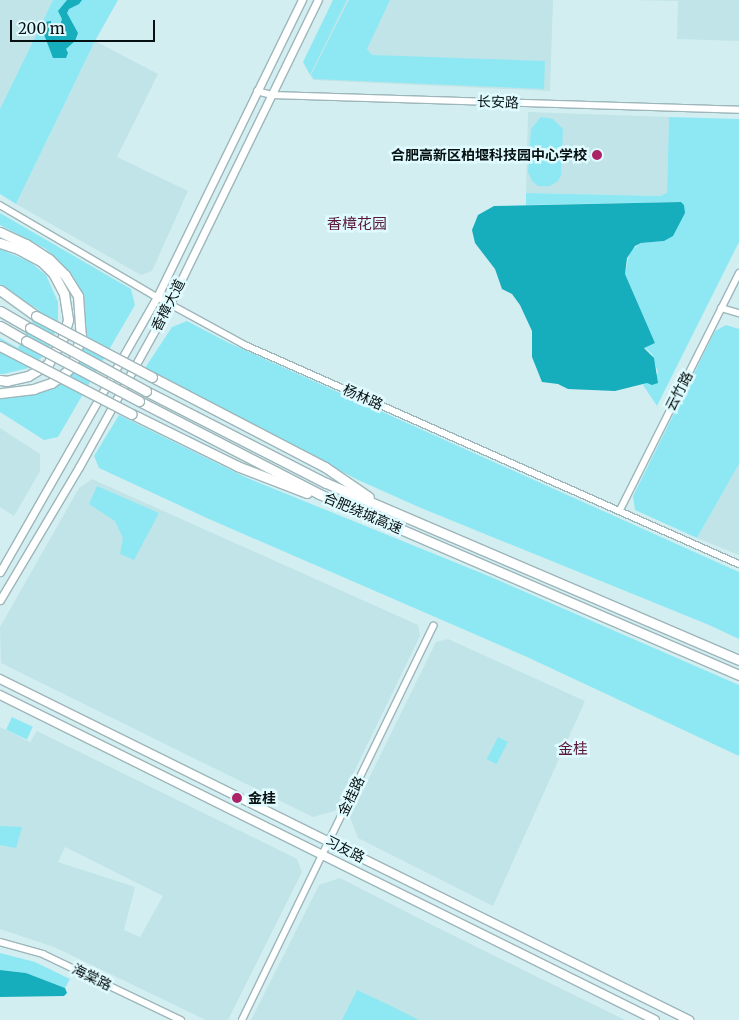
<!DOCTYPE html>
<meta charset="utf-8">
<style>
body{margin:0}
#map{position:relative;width:739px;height:1020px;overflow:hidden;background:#d3eef1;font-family:Merriweather,"Noto Sans SC",serif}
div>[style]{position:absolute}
.built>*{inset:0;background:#c0e4e8}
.green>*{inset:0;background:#8ee8f3;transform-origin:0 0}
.water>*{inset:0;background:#16adbc}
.roads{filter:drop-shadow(1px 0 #9db6ba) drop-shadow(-1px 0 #9db6ba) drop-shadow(0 1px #9db6ba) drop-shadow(0 -1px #9db6ba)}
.tertiary>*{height:5.5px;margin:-2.75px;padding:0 2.75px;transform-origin:2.75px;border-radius:2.75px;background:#fff}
.secondary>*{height:7px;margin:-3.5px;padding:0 3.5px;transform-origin:3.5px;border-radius:3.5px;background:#fff}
.primary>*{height:8px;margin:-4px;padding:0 4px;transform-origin:4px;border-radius:4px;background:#fff}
.motorway>*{height:9px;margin:-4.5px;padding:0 4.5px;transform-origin:4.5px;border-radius:4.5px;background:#fff}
.bridges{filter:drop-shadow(1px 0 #9db6ba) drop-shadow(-1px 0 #9db6ba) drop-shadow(0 1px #9db6ba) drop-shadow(0 -1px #9db6ba)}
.motorway-bridge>*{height:9px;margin:-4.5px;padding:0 4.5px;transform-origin:4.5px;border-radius:4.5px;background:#fff}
.dots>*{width:14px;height:14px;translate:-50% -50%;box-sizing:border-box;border:2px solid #e0fbff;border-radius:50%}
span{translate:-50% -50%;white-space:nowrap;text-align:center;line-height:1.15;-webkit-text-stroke:5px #e0fbff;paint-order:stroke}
.street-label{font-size:14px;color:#081112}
.poi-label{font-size:14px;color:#081112;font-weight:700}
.right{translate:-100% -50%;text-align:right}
.left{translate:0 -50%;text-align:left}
.neighbourhood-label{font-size:15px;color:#581735}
.scale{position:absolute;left:10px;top:20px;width:145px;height:22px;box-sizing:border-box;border:2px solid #081112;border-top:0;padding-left:6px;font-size:15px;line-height:18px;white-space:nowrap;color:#081112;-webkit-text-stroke:4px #e0fbff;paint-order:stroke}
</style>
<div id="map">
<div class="built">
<i style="clip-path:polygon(0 0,53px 0,0 109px)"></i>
<i style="clip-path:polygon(347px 0,553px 0,550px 91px,313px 80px,310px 75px)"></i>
<i style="clip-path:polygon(631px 0,739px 0,739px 41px,677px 39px,678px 1px)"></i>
<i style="clip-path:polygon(95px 41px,158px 74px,117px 157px,188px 191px,152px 271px,141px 275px,16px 204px)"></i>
<i style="clip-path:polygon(528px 112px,669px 117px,667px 193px,660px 196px,526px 193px)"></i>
<i style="clip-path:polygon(0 428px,40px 454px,40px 471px,14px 516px,0 507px)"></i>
<i style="clip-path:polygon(739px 464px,739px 555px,697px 538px)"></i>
<i style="clip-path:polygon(92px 479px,418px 625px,420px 636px,335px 811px,313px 817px,1px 663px,0 627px,79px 488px)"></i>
<i style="clip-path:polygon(448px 639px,585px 701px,493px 906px,358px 838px,350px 817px,436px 642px)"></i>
<i style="clip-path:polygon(evenodd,0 727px,30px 742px,37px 731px,297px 859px,302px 872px,228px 1020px,206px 1020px,54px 947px,0 929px,0 727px,65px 847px,163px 896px,140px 937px,124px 930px,135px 887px,58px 862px,65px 847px)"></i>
<i style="clip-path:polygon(340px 878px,430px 924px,625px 1020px,251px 1020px,319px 885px)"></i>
</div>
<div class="green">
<i style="clip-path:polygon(53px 0,118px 0,95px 41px,16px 204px,0 194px,0 109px)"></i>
<i style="clip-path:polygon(333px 0,347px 0,310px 75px,303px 62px)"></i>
<i style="clip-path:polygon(349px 0,390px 0,367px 49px,372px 55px,545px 61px,544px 89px,314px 79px,311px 75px)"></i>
<i style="clip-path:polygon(541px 117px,553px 119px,563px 129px,561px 175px,558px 181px,550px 186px,538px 186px,532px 181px,528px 172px,531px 129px)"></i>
<i style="clip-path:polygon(669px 117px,739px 119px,739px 242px,657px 406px,643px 385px,658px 373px,652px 354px,644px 347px,655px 343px,625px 274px,630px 251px,641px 243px,664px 241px,684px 205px,681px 202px,526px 205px,526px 193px,660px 196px,667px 193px)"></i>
<i style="clip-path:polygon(0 213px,131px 289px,135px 305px,58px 437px,44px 440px,0 412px,0 397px,10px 398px,39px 392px,64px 380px,78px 361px,85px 333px,85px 301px,73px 276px,46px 249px,0 225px)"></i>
<i style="clip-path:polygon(0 249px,30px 262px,46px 275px,58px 302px,58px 322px,51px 345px,42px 357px,29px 368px,3px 374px,0 374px,0 338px,18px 348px,39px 310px,0 286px)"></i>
<i style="clip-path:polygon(187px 321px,229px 343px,739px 572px,739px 639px,709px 625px,421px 508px,356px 479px,145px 368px,172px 327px)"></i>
<i style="clip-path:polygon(726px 325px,739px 329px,739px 464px,697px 538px,635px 510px,633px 496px,715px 331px)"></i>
<i style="clip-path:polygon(119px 415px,245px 477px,491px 577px,739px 685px,739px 756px,527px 657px,209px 519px,99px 468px,94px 456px)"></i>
<i style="clip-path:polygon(97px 486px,159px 513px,134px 560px,120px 554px,123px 538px,115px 521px,89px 504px)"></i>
<i style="left:12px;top:717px;width:23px;height:14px;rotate:25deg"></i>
<i style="left:498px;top:737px;width:11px;height:25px;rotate:27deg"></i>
<i style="clip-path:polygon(0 826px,22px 827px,16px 848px,0 845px)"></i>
<i style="clip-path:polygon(0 953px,35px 962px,70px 979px,65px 988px,26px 973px,0 970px)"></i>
<i style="clip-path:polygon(357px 990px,389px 1005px,419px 1020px,342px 1020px)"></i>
</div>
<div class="water">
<i style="clip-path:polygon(67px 0,82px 0,79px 4px,69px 9px,67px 13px,78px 33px,75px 41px,66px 49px,68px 53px,66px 58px,53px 58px,42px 29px,45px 22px,51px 21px,51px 26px,55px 30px,60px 25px,62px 19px,58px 11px)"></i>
<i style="clip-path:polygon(681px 202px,684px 205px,685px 213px,673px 236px,664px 241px,641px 243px,635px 246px,627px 258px,625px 274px,655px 343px,644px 348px,654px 358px,658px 383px,652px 385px,647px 383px,615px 391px,568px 389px,558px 384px,542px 382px,532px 357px,532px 331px,520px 305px,512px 294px,502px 289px,495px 269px,475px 243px,472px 230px,478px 215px,494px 206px)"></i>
<i style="clip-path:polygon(0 970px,26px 973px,65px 988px,67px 993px,64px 996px,0 997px)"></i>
</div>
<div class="roads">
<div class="tertiary">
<i style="left:257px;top:91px;width:16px;rotate:15deg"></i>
<i style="left:272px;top:95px;width:467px;rotate:1.8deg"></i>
<i style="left:0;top:205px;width:182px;rotate:30.4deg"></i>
<i style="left:157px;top:297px;width:100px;rotate:28.6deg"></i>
<i style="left:245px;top:345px;width:540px;rotate:23.91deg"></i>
<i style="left:721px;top:308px;width:19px;rotate:16deg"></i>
<i style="left:620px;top:510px;width:265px;rotate:-63.3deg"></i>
<i style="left:0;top:942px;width:45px;rotate:15.6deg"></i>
<i style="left:43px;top:954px;width:153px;rotate:25.6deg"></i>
<i style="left:242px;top:1020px;width:438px;rotate:-64.1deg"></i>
</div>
<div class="secondary">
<i style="left:0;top:572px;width:317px;rotate:-60.3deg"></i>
<i style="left:157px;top:297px;width:331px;rotate:-64deg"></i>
<i style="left:0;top:600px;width:155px;rotate:-59.3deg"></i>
<i style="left:79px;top:467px;width:188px;rotate:-61deg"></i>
<i style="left:170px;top:303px;width:337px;rotate:-64deg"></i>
</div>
<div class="primary">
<i style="left:0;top:679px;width:769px;rotate:26.33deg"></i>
<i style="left:0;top:695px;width:731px;rotate:26.39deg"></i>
</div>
<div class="motorway">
<i style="left:0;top:232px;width:29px;rotate:25deg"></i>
<i style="left:26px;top:244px;width:27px;rotate:33deg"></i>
<i style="left:49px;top:259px;width:23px;rotate:45deg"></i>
<i style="left:65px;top:275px;width:25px;rotate:58deg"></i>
<i style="left:78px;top:296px;width:39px;rotate:86deg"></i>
<i style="left:81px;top:335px;width:32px;rotate:106deg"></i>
<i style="left:72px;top:366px;width:10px;rotate:135deg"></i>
<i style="left:65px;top:373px;width:17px;rotate:144deg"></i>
<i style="left:51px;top:383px;width:18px;rotate:161deg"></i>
<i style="left:34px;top:389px;width:34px;rotate:173deg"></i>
<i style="left:0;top:243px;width:19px;rotate:18deg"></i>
<i style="left:18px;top:249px;width:26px;rotate:28deg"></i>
<i style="left:41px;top:261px;width:17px;rotate:45deg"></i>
<i style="left:53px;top:273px;width:24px;rotate:62deg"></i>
<i style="left:64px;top:294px;width:26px;rotate:81deg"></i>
<i style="left:68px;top:320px;width:18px;rotate:106deg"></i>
<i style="left:63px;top:337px;width:31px;rotate:119deg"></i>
<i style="left:48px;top:364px;width:23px;rotate:149deg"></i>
<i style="left:28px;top:376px;width:22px;rotate:167deg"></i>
<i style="left:7px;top:381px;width:7px;rotate:-172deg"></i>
<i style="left:0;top:290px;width:44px;rotate:35.8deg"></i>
<i style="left:0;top:311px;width:34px;rotate:30deg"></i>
<i style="left:0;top:326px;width:30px;rotate:30deg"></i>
<i style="left:152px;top:377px;width:195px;rotate:27.5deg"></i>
<i style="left:325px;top:467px;width:53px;rotate:34.3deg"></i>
<i style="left:146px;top:391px;width:202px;rotate:27.1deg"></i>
<i style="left:326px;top:483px;width:449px;rotate:23.2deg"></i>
<i style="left:139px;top:401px;width:203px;rotate:27.3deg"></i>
<i style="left:319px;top:494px;width:457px;rotate:23.3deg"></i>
<i style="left:132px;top:414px;width:117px;rotate:26.3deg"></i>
<i style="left:237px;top:466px;width:75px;rotate:21.1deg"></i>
</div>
</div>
<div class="bridges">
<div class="motorway-bridge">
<i style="left:36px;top:316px;width:131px;rotate:27.7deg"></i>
<i style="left:30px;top:328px;width:132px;rotate:28.5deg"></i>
<i style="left:26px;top:341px;width:128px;rotate:28deg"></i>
<i style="left:0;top:346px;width:148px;rotate:27.3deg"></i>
</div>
</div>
<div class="dots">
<i style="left:597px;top:155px;background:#ac2368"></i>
<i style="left:237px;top:798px;background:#ac2368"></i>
</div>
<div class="street-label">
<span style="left:498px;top:102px;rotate:2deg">长安路</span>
<span style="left:168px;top:305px;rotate:-63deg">香樟大道</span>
<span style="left:679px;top:391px;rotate:-63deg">云竹路</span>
<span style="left:363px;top:397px;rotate:24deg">杨林路</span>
<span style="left:363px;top:513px;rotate:23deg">合肥绕城高速</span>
<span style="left:351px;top:796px;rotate:-64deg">金桂路</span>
<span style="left:345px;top:849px;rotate:27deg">习友路</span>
<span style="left:92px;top:977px;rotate:26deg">海棠路</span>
</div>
<div class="poi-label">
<span class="right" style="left:587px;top:155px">合肥高新区柏堰科技园中心学校</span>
<span class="left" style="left:248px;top:798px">金桂</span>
</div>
<div class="neighbourhood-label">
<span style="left:357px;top:224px">香樟花园</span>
<span style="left:573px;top:749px">金桂</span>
</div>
<div class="scale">200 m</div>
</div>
